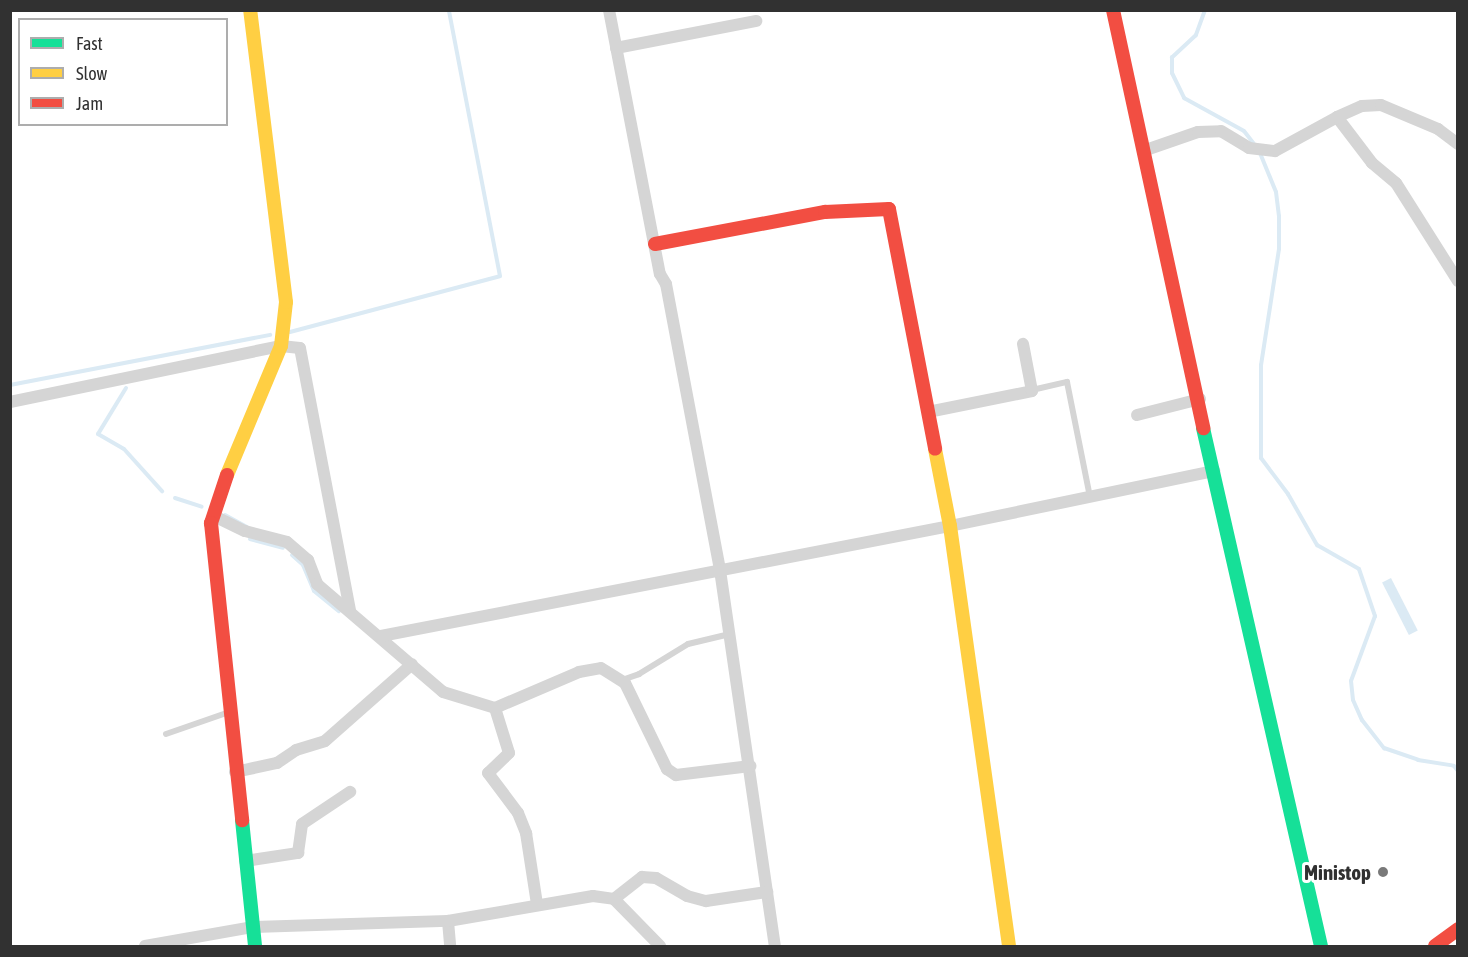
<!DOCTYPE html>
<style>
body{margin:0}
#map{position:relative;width:1468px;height:957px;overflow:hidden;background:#fff;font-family:"Asap Condensed",sans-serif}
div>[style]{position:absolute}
.water>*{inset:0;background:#dbeaf4;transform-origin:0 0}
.stream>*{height:4px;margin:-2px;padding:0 2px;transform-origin:2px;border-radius:2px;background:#dbeaf4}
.lane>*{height:6px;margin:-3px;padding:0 3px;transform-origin:3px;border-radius:3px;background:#d5d5d5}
.street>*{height:12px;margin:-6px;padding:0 6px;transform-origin:6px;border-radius:6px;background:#d5d5d5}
.fast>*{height:14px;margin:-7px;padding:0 7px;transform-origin:7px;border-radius:7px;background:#16e098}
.slow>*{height:14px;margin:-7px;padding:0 7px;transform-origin:7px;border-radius:7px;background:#ffcf43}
.jam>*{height:14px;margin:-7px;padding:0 7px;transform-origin:7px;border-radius:7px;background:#f24e42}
.dots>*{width:16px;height:16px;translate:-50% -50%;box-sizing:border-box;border:3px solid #fff;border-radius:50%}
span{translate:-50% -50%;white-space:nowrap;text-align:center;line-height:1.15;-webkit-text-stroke:6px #fff;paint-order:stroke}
.poi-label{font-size:21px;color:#313131;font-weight:700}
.right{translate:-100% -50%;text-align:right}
.frame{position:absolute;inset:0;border:12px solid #313131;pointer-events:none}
.legend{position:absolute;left:18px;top:18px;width:210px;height:108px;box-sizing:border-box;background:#fff;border:2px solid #adadad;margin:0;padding:8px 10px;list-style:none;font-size:18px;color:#313131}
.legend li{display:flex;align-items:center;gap:12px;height:30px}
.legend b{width:30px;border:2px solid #adadad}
</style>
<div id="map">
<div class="water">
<i style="left:1391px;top:578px;width:59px;height:10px;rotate:63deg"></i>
</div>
<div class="stream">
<i style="left:1205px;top:10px;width:27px;rotate:110deg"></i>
<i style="left:1196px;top:35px;width:33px;rotate:137deg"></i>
<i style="left:1172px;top:57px;width:16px;rotate:90deg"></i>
<i style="left:1172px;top:73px;width:28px;rotate:64deg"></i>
<i style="left:1184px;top:98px;width:68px;rotate:28.8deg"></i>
<i style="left:1244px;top:131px;width:16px;rotate:52deg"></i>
<i style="left:1260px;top:153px;width:42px;rotate:67.7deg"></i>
<i style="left:1276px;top:192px;width:24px;rotate:83deg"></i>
<i style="left:1279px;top:216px;width:33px;rotate:90deg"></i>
<i style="left:1279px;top:249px;width:117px;rotate:98.8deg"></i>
<i style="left:1261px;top:365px;width:93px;rotate:90deg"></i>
<i style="left:1261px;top:458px;width:45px;rotate:53.1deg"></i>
<i style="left:1288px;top:494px;width:59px;rotate:60.4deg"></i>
<i style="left:1317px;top:545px;width:48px;rotate:29.7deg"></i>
<i style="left:1359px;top:569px;width:50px;rotate:71.2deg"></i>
<i style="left:1375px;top:616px;width:69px;rotate:110.3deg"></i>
<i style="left:1351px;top:681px;width:19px;rotate:84deg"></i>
<i style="left:1353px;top:700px;width:22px;rotate:66deg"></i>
<i style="left:1362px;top:720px;width:36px;rotate:52deg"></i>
<i style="left:1384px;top:748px;width:36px;rotate:19deg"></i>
<i style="left:1418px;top:760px;width:36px;rotate:9deg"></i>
<i style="left:1454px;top:766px;width:6px;rotate:51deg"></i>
<i style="left:290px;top:332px;width:217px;rotate:-14.9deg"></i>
<i style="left:500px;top:276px;width:271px;rotate:-100.9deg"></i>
<i style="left:10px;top:385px;width:265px;rotate:-10.9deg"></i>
<i style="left:126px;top:388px;width:54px;rotate:121.3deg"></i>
<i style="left:98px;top:434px;width:30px;rotate:30deg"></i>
<i style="left:124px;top:449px;width:57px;rotate:47.9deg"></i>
<i style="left:175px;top:498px;width:28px;rotate:18deg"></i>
<i style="left:225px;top:515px;width:25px;rotate:29deg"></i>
<i style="left:250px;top:539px;width:34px;rotate:15deg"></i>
<i style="left:292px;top:555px;width:15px;rotate:42deg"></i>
<i style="left:303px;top:565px;width:28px;rotate:67deg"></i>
<i style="left:314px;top:591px;width:32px;rotate:39deg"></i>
</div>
<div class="lane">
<i style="left:1032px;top:390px;width:36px;rotate:-13deg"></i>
<i style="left:1067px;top:382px;width:117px;rotate:78.7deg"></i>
<i style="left:622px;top:680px;width:18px;rotate:-19deg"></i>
<i style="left:639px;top:674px;width:57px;rotate:-31.5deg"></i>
<i style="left:688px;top:644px;width:43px;rotate:-13.4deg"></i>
<i style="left:166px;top:734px;width:67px;rotate:-19.2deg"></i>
</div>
<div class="street">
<i style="left:609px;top:10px;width:269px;rotate:79.1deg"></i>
<i style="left:660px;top:274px;width:12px;rotate:59deg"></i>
<i style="left:666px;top:284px;width:291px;rotate:79.3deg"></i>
<i style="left:720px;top:570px;width:380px;rotate:81.7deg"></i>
<i style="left:616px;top:48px;width:143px;rotate:-10.9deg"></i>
<i style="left:1337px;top:117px;width:58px;rotate:52.7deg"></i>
<i style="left:1372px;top:163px;width:31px;rotate:40deg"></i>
<i style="left:1396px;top:183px;width:116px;rotate:57.7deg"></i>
<i style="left:1143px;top:151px;width:58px;rotate:-19.1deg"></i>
<i style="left:1198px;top:132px;width:23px;rotate:-2deg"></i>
<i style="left:1221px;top:131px;width:33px;rotate:31deg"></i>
<i style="left:1249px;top:148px;width:26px;rotate:7deg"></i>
<i style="left:1275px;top:151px;width:71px;rotate:-28.7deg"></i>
<i style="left:1337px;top:117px;width:27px;rotate:-24deg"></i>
<i style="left:1362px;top:106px;width:19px;rotate:-3deg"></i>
<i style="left:1381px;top:105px;width:62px;rotate:22.8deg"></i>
<i style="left:1438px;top:129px;width:25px;rotate:37deg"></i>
<i style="left:10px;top:402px;width:277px;rotate:-11.7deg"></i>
<i style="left:281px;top:346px;width:19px;rotate:6deg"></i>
<i style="left:300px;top:348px;width:268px;rotate:79.2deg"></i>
<i style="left:928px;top:412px;width:106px;rotate:-11.4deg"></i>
<i style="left:1032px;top:391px;width:48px;rotate:-100.8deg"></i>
<i style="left:1137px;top:415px;width:65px;rotate:-14.3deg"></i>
<i style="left:216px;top:517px;width:32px;rotate:26deg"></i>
<i style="left:245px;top:531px;width:43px;rotate:14.7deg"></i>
<i style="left:287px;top:542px;width:28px;rotate:41deg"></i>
<i style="left:308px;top:560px;width:26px;rotate:69deg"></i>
<i style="left:317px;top:584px;width:166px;rotate:40.6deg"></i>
<i style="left:443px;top:692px;width:54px;rotate:17.1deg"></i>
<i style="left:495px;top:708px;width:91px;rotate:-23.2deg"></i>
<i style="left:579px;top:672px;width:22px;rotate:-10deg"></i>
<i style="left:601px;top:668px;width:28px;rotate:32deg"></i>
<i style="left:625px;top:683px;width:96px;rotate:64deg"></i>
<i style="left:667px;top:769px;width:11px;rotate:34deg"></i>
<i style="left:676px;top:775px;width:75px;rotate:-6.9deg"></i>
<i style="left:381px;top:636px;width:580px;rotate:-10.94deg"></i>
<i style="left:950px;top:526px;width:270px;rotate:-11.8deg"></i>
<i style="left:495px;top:708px;width:47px;rotate:72.7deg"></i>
<i style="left:509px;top:753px;width:29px;rotate:136deg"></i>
<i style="left:488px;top:773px;width:50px;rotate:53.1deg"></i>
<i style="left:518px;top:813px;width:22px;rotate:68deg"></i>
<i style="left:526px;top:833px;width:72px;rotate:81.2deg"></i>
<i style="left:235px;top:772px;width:43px;rotate:-12.1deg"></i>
<i style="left:277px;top:763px;width:23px;rotate:-34deg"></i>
<i style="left:296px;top:750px;width:30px;rotate:-17deg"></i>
<i style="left:325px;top:741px;width:116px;rotate:-41.5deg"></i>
<i style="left:245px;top:861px;width:54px;rotate:-8.6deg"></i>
<i style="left:298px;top:853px;width:29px;rotate:-82deg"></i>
<i style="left:302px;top:824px;width:58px;rotate:-33.7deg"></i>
<i style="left:614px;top:899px;width:36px;rotate:-38deg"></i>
<i style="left:642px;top:877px;width:14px;rotate:4deg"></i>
<i style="left:656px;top:878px;width:36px;rotate:30deg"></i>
<i style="left:687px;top:896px;width:20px;rotate:15deg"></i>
<i style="left:706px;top:901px;width:62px;rotate:-8.4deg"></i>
<i style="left:448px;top:921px;width:25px;rotate:85deg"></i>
<i style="left:145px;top:946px;width:110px;rotate:-10deg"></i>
<i style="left:253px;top:927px;width:195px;rotate:-1.8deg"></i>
<i style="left:448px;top:921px;width:147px;rotate:-9.8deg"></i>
<i style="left:593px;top:896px;width:21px;rotate:8deg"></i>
<i style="left:614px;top:899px;width:66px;rotate:45.6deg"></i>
</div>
<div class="fast">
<i style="left:1203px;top:428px;width:531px;rotate:77.17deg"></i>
<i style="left:242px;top:820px;width:127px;rotate:84.1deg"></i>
</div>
<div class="slow">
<i style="left:935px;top:449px;width:78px;rotate:79deg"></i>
<i style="left:950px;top:526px;width:424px;rotate:82deg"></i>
<i style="left:227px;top:475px;width:140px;rotate:-67.3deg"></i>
<i style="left:281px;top:346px;width:44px;rotate:-83.5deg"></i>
<i style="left:286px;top:302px;width:294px;rotate:-97deg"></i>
</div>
<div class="jam">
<i style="left:1113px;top:10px;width:428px;rotate:77.8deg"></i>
<i style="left:655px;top:244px;width:173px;rotate:-10.7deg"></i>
<i style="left:825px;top:212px;width:64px;rotate:-2.7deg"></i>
<i style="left:889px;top:209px;width:244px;rotate:79.1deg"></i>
<i style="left:227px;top:475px;width:51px;rotate:108.4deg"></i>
<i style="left:211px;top:523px;width:299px;rotate:84deg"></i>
<i style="left:1435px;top:946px;width:29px;rotate:-36deg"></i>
</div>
<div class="dots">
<i style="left:1383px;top:872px;background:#797979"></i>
</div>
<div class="poi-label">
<span class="right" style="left:1371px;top:872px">Ministop</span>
</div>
<div class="frame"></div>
<ul class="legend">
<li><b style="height:8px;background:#16e098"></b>Fast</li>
<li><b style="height:8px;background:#ffcf43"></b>Slow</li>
<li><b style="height:8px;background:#f24e42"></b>Jam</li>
</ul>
</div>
